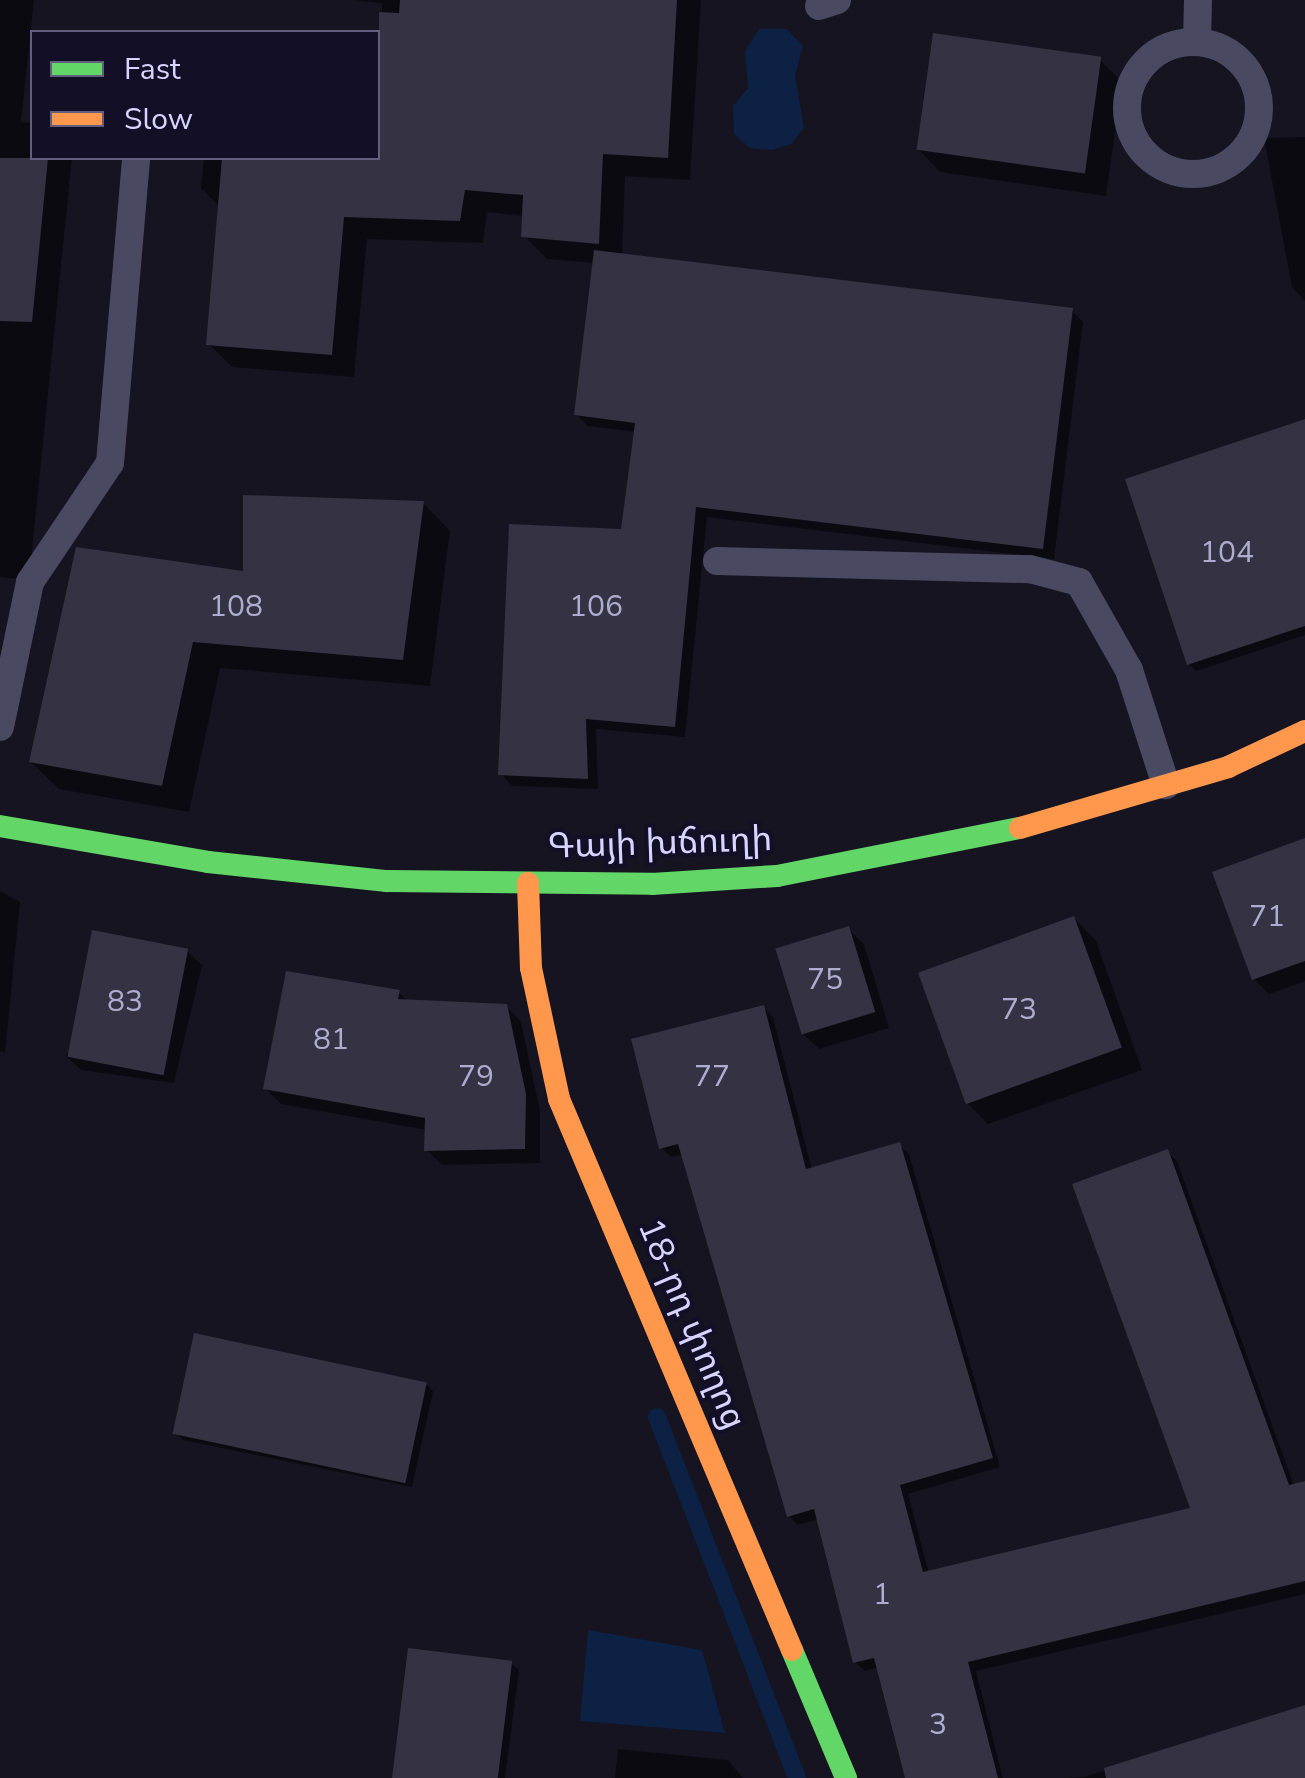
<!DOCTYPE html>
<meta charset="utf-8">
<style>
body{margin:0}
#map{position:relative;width:1305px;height:1778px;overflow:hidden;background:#161421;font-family:"Nunito Sans","Noto Sans Armenian",sans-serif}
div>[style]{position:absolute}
.water>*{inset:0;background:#0d2144}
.shadow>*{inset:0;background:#0007}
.stream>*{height:18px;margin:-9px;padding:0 9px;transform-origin:9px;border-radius:9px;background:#0d2144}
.building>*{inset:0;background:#343243;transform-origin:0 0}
.lane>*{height:28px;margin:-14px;padding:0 14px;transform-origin:14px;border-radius:14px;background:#4a4962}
.lane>.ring{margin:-14px;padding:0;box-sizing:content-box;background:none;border:28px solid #4a4962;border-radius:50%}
.fast>*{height:22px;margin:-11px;padding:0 11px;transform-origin:11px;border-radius:11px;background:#63d668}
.slow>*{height:22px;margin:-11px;padding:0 11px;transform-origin:11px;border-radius:11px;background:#ff974d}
span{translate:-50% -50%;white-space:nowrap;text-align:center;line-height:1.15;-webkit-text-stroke:8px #130f26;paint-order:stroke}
.number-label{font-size:30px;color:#b0acd0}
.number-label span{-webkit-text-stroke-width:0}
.street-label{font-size:35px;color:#d9d4ff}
.legend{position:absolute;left:30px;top:30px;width:350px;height:130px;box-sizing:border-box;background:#130f26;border:2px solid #625e7d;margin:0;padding:12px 18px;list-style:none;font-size:30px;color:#d9d4ff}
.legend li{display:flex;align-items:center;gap:20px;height:50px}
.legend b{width:50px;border:2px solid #625e7d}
</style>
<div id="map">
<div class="water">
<i style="clip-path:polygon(759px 29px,787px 29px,803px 46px,795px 75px,804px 128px,791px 144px,772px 150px,750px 148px,734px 134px,733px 106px,748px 88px,745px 51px)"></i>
<i style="clip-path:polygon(588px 1630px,702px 1650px,725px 1733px,580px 1721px)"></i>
</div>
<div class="shadow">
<i style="clip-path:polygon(0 0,34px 0,21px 122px,32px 123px,32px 158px,72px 158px,29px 580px,0 577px)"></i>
<i style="clip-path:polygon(349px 0,701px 0,690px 180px,625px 176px,622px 256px,1072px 311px,1083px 322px,1054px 559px,707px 517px,685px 737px,596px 729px,598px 789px,512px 786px,501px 774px,623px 532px,637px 432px,588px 426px,576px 414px,595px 263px,547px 259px,524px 236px,525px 216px,487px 212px,483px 243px,367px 239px,354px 377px,232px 367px,209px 344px,220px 207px,201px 188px,204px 158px,378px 158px,382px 3px)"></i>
<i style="clip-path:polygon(1100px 60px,1122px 82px,1106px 196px,940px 172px,918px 149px)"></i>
<i style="clip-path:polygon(1305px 137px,1305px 301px,1292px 287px,1264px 138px)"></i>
<i style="clip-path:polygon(1305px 422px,1305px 635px,1196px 671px,1189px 664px)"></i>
<i style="clip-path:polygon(423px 503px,450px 531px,430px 686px,220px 668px,189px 812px,59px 789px,31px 762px,246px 574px)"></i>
<i style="clip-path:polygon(1305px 841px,1305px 981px,1269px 994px,1254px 979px)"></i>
<i style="clip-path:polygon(0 891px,20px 902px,5px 1053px,0 1051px)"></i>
<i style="clip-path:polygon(1074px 918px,1096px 941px,1142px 1070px,988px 1124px,966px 1102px)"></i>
<i style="clip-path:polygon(848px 929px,864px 944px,889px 1028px,819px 1049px,803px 1034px)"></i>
<i style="clip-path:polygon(186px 950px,202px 965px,174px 1083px,81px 1070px,65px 1055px)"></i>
<i style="clip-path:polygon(399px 992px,408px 1002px,506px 1006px,521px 1022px,540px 1111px,540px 1163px,442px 1165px,427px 1150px,427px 1130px,281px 1104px,266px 1089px)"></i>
<i style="clip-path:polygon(764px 1008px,773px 1017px,812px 1170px,899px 1145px,909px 1154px,1000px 1467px,908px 1494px,929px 1573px,1193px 1510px,1167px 1152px,1177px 1161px,1294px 1486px,1305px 1484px,1305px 1594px,976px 1671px,1003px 1778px,907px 1778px,879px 1667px,865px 1671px,855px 1662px,820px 1519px,798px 1525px,789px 1516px,684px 1154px,671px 1157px,661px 1147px)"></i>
<i style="clip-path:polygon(425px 1383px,433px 1391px,412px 1487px,183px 1440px,176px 1433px)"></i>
<i style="clip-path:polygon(511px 1663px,519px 1670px,505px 1778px,395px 1778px)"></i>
<i style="clip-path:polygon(1305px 1707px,1305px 1778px,1063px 1778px,1084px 1777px)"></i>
<i style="clip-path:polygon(618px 1749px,728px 1760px,743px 1778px,615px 1778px)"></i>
</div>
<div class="stream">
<i style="left:657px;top:1417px;width:387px;rotate:68.8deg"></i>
</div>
<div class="building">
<i style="clip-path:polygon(400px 0,677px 0,668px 158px,603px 154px,599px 244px,521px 237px,523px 195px,465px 190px,460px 221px,344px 217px,332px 355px,206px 345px,222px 158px,378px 158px,379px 12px,399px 13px)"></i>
<i style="left:933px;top:33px;width:170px;height:118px;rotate:8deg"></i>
<i style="clip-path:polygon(0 158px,48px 158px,32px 322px,0 321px)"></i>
<i style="clip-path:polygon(594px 250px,1073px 308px,1043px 549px,696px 507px,675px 727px,586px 719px,588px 779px,498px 775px,509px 524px,621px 529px,635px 423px,574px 415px)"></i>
<i style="clip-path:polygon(1305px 419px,1305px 626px,1187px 665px,1125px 479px)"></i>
<i style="clip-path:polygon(243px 495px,424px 501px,403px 660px,193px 642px,162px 786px,29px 762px,76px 547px,243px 571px)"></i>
<i style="clip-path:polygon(1305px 838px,1305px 961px,1252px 980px,1212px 872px)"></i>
<i style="left:1074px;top:916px;width:140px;height:166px;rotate:70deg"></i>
<i style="left:849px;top:926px;width:90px;height:77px;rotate:73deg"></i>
<i style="left:92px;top:930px;width:98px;height:129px;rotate:11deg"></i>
<i style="clip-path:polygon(286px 971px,400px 990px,398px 999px,507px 1004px,526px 1094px,525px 1149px,424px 1151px,425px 1118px,263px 1089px)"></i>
<i style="clip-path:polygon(764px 1005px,806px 1169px,900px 1142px,993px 1458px,900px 1485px,923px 1572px,1190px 1508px,1072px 1184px,1168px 1149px,1289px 1485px,1305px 1481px,1305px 1581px,968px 1662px,998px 1778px,905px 1778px,874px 1658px,853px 1663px,814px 1509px,787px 1517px,678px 1144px,659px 1149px,631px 1039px)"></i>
<i style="left:194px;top:1333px;width:238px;height:103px;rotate:12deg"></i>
<i style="left:408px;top:1648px;width:105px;height:131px;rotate:7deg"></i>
<i style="clip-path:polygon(1305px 1705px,1305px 1778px,1106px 1778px,1104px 1768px)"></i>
</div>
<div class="lane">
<i style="left:819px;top:6px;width:19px;rotate:-18deg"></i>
<i style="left:1197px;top:41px;width:41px;rotate:-88.6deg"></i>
<i class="ring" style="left:1127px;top:42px;width:104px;height:104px"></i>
<i style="left:717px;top:561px;width:313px;rotate:1.5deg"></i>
<i style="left:1030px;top:569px;width:51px;rotate:14.9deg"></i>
<i style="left:1079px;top:582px;width:101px;rotate:60.4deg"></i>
<i style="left:1129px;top:670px;width:121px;rotate:72.2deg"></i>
<i style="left:0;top:727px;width:148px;rotate:-78.3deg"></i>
<i style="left:30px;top:582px;width:143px;rotate:-56.1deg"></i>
<i style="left:110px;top:463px;width:306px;rotate:-85.1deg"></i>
</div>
<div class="fast">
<i style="left:0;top:826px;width:211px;rotate:9.8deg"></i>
<i style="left:208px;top:862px;width:180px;rotate:6.1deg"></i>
<i style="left:387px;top:881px;width:265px;rotate:0.6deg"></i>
<i style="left:652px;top:884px;width:125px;rotate:-3.7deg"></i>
<i style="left:777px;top:876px;width:248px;rotate:-11.2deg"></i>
<i style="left:792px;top:1650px;width:139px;rotate:67.1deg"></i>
</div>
<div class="slow">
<i style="left:1020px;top:828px;width:217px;rotate:-16.3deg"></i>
<i style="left:1228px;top:767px;width:85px;rotate:-25.1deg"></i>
<i style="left:528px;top:883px;width:85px;rotate:88deg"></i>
<i style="left:531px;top:968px;width:134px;rotate:77.9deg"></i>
<i style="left:559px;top:1099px;width:598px;rotate:67.08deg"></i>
</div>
<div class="number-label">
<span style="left:1227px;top:553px">104</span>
<span style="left:236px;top:607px">108</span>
<span style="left:596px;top:607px">106</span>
<span style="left:1267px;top:917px">71</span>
<span style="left:825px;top:980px">75</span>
<span style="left:125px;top:1002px">83</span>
<span style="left:1019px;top:1010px">73</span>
<span style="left:331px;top:1040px">81</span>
<span style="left:476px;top:1077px">79</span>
<span style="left:712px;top:1077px">77</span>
<span style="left:882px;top:1595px">1</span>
<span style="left:938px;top:1725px">3</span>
</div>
<div class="street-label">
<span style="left:660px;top:843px;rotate:-2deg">Գայի խճուղի</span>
<span style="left:692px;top:1324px;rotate:67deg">18-րդ փողոց</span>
</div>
<ul class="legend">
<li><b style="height:12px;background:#63d668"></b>Fast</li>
<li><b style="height:12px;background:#ff974d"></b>Slow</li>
</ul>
</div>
